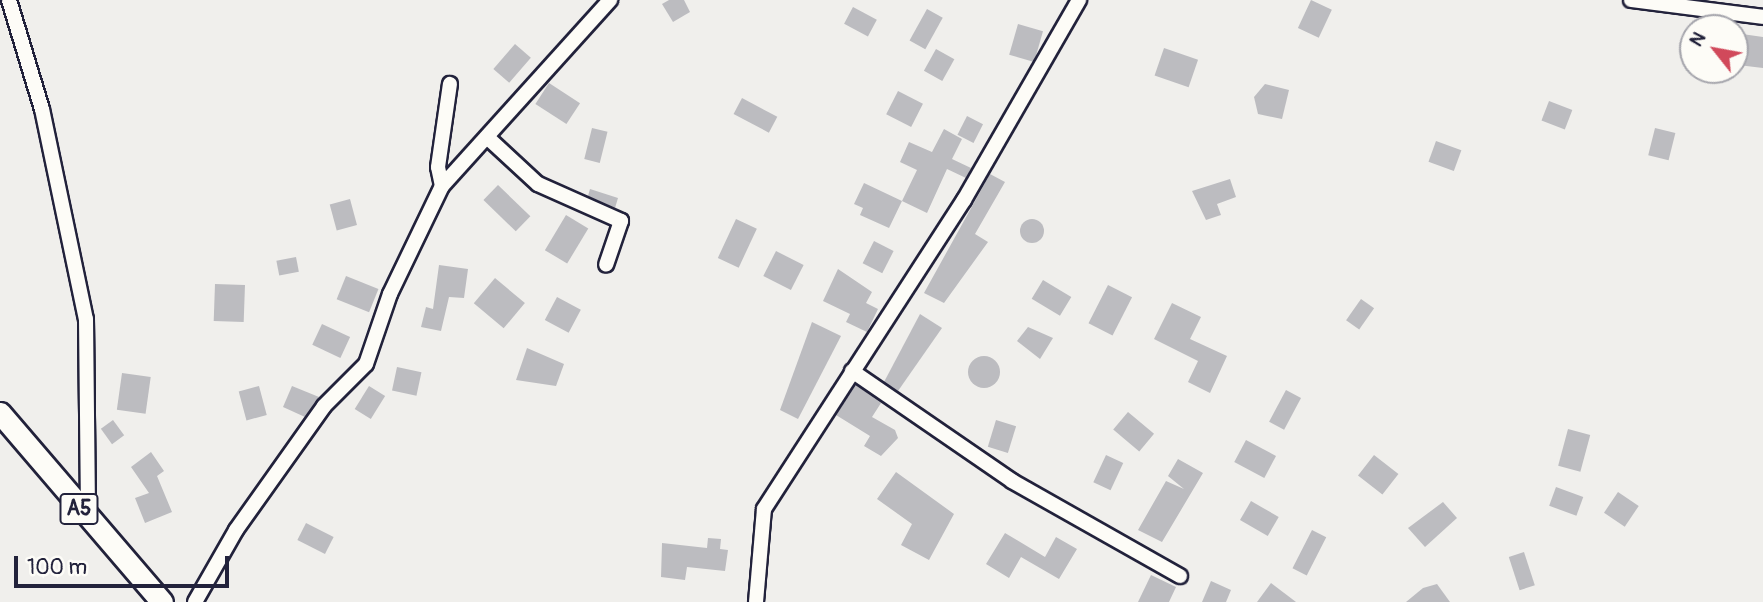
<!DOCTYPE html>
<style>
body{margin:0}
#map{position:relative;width:1763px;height:602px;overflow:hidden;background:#f0efec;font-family:Pangolin,sans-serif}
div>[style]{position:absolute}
.building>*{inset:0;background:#bcbcc0;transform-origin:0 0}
.round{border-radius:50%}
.roads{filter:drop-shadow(2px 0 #22223b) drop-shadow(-2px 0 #22223b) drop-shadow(0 2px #22223b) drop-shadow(0 -2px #22223b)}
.minor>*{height:14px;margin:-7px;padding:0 7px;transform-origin:7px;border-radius:7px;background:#fdfcf7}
.highway>*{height:21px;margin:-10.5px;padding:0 10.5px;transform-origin:10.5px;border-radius:10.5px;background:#fdfcf7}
span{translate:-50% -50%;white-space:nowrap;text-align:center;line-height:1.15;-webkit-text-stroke:5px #fdfcf7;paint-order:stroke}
.shield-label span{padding:2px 5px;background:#fdfcf7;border:2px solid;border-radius:5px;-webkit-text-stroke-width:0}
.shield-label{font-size:21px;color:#22223b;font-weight:700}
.north{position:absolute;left:1679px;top:14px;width:70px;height:70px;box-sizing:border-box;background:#fdfcf7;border:2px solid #a5a5ac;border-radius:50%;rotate:301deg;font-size:19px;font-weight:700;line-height:28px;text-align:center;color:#22223b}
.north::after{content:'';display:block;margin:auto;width:24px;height:32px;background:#d1495b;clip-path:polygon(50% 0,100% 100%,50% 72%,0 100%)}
.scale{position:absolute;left:14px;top:556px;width:215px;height:32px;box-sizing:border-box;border:4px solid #22223b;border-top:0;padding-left:9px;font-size:21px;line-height:24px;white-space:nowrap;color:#22223b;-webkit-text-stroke:5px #fdfcf7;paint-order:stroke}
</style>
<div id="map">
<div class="building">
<i style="clip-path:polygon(669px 0,684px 0,690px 12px,673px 22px,662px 4px)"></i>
<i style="left:1311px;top:0;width:23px;height:31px;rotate:25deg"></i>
<i style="left:853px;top:7px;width:27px;height:19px;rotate:28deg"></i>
<i style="left:927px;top:9px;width:18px;height:36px;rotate:29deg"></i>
<i style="left:1018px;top:24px;width:26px;height:32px;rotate:16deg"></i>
<i style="clip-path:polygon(1742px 34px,1763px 37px,1763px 68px,1738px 65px)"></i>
<i style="left:515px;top:44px;width:21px;height:33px;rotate:41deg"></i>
<i style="left:1164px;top:48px;width:36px;height:29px;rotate:19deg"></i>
<i style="left:936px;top:49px;width:21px;height:25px;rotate:29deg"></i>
<i style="left:549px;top:83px;width:37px;height:25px;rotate:33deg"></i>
<i style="clip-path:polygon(1265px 84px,1289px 90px,1282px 119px,1258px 114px,1254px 97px)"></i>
<i style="left:898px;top:91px;width:28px;height:26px;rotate:27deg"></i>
<i style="left:742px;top:98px;width:40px;height:18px;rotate:28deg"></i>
<i style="left:1549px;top:101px;width:25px;height:21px;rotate:21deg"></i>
<i style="left:967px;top:116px;width:18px;height:21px;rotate:27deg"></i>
<i style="left:592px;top:128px;width:16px;height:32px;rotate:14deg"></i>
<i style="left:1655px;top:128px;width:21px;height:28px;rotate:14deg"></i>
<i style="clip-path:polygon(944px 129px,962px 139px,952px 159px,971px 168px,966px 178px,947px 169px,927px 213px,902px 201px,917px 170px,900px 162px,909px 142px,932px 152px)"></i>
<i style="left:1436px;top:141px;width:27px;height:22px;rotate:20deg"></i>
<i style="clip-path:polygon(990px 174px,1005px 182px,975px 234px,988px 242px,944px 303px,924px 293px)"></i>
<i style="clip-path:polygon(1230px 179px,1236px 197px,1217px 204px,1221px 215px,1206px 220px,1192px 191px)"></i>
<i style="clip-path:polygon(864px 183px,902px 201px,889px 228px,860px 215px,863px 208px,854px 204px)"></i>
<i style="left:498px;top:185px;width:45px;height:21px;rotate:44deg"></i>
<i style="clip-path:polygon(590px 189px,618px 198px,615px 208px,588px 196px)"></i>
<i style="left:350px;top:199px;width:27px;height:21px;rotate:75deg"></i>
<i style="left:566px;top:215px;width:26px;height:41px;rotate:31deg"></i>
<i style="left:736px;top:219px;width:23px;height:43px;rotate:25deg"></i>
<i class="round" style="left:1020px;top:219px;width:24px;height:24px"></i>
<i style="left:874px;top:241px;width:22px;height:25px;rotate:27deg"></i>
<i style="left:776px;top:251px;width:31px;height:28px;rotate:27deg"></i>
<i style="left:296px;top:257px;width:15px;height:20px;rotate:79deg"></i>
<i style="clip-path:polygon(439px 265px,468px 269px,464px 298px,449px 297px,441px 331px,421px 327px,426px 307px,433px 309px)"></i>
<i style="clip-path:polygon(838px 269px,872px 292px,866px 303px,878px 309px,867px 332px,846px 322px,850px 314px,823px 301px)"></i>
<i style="left:346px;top:276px;width:35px;height:25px;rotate:22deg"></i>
<i style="left:495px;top:278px;width:39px;height:33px;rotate:40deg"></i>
<i style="left:1043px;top:280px;width:33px;height:22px;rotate:31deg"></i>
<i style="left:215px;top:284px;width:30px;height:37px;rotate:2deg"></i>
<i style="left:1108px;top:285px;width:27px;height:43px;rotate:27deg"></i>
<i style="left:557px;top:297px;width:27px;height:26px;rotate:28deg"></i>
<i style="left:1361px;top:299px;width:16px;height:26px;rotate:35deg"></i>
<i style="clip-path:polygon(1172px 303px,1201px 317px,1190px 339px,1227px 356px,1210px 393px,1188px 382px,1198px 361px,1154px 339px)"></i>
<i style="clip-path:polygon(920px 314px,942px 328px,898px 391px,884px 382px)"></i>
<i style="clip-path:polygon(812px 322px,841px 336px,798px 419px,780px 410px)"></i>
<i style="left:322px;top:324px;width:31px;height:23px;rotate:25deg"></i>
<i style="clip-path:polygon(1028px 327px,1053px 338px,1040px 359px,1017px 341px)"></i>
<i style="clip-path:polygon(527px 348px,564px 364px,556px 386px,516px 380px)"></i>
<i class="round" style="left:968px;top:356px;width:32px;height:32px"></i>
<i style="left:397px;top:367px;width:25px;height:24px;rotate:12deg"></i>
<i style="left:122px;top:373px;width:29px;height:37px;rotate:8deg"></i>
<i style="clip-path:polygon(856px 385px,881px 403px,872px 417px,895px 430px,898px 438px,881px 456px,864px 446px,870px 436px,836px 415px)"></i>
<i style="left:259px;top:386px;width:30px;height:21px;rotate:75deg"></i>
<i style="clip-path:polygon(292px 386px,319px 397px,305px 417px,283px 407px)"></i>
<i style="left:369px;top:386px;width:19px;height:27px;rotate:32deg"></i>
<i style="left:1286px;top:390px;width:17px;height:36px;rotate:28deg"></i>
<i style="left:1128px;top:412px;width:34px;height:23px;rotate:40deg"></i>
<i style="left:113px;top:420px;width:19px;height:15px;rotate:54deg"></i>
<i style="left:996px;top:420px;width:21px;height:28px;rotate:17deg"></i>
<i style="left:1568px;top:429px;width:23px;height:38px;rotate:15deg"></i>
<i style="left:1246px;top:440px;width:34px;height:25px;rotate:28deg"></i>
<i style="clip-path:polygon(151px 452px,164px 471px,157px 476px,172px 512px,145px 523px,135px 498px,149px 493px,131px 467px)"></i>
<i style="left:1106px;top:455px;width:19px;height:30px;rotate:25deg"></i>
<i style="left:1374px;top:455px;width:31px;height:26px;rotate:38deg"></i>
<i style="clip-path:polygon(1178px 459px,1203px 473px,1162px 542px,1138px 530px,1166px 481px,1184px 489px,1168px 476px)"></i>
<i style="clip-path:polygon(896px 472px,954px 514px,929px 560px,901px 545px,912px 524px,877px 499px)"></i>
<i style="left:1556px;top:487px;width:29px;height:20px;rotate:20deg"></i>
<i style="left:1618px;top:492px;width:25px;height:25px;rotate:34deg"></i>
<i style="left:1251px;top:501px;width:32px;height:22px;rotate:30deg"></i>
<i style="clip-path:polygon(1443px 502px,1457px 518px,1425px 547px,1408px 528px)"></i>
<i style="left:306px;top:523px;width:31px;height:19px;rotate:27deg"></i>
<i style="left:1312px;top:530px;width:16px;height:43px;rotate:27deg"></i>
<i style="clip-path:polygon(1005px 533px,1045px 557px,1056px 537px,1077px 549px,1059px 579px,1021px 557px,1009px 578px,986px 564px)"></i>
<i style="clip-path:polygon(708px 538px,721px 539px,720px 549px,728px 550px,725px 571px,687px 567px,685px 580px,661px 577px,662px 543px,707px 548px)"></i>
<i style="left:1524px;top:552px;width:35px;height:16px;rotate:72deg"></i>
<i style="clip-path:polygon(1151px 575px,1176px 587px,1169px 602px,1138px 602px)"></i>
<i style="clip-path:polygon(1211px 581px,1231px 590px,1226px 602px,1202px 602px)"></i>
<i style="clip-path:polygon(1271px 583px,1296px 602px,1257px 602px)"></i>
<i style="clip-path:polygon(1437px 584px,1450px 602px,1406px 602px,1423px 588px)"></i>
</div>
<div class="roads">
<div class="minor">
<i style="left:9px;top:0;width:114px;rotate:73.2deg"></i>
<i style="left:42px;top:109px;width:215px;rotate:78.2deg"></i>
<i style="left:86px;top:319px;width:199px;rotate:89.4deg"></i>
<i style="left:1631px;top:0;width:133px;rotate:7.3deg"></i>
<i style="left:487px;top:137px;width:69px;rotate:42.7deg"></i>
<i style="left:538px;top:184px;width:91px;rotate:24deg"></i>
<i style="left:621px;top:221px;width:46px;rotate:108.8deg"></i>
<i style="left:442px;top:186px;width:19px;rotate:-102deg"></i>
<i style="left:438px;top:167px;width:84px;rotate:-81.8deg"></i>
<i style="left:852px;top:371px;width:194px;rotate:34.5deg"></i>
<i style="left:1012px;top:481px;width:193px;rotate:29.5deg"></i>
<i style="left:195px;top:602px;width:83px;rotate:-60.3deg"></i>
<i style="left:236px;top:530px;width:152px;rotate:-54.6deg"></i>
<i style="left:324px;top:406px;width:59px;rotate:-45deg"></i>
<i style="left:366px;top:364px;width:74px;rotate:-71.1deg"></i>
<i style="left:390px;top:294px;width:120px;rotate:-64.3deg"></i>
<i style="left:442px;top:186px;width:251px;rotate:-47.9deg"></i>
<i style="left:756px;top:602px;width:93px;rotate:-85.1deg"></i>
<i style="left:764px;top:509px;width:368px;rotate:-57.1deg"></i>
<i style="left:964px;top:200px;width:231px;rotate:-60.1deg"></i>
</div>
<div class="highway">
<i style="left:0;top:413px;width:249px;rotate:49.4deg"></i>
</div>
</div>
<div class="shield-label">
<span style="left:79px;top:509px">A5</span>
</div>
<div class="north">N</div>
<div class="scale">100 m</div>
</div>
